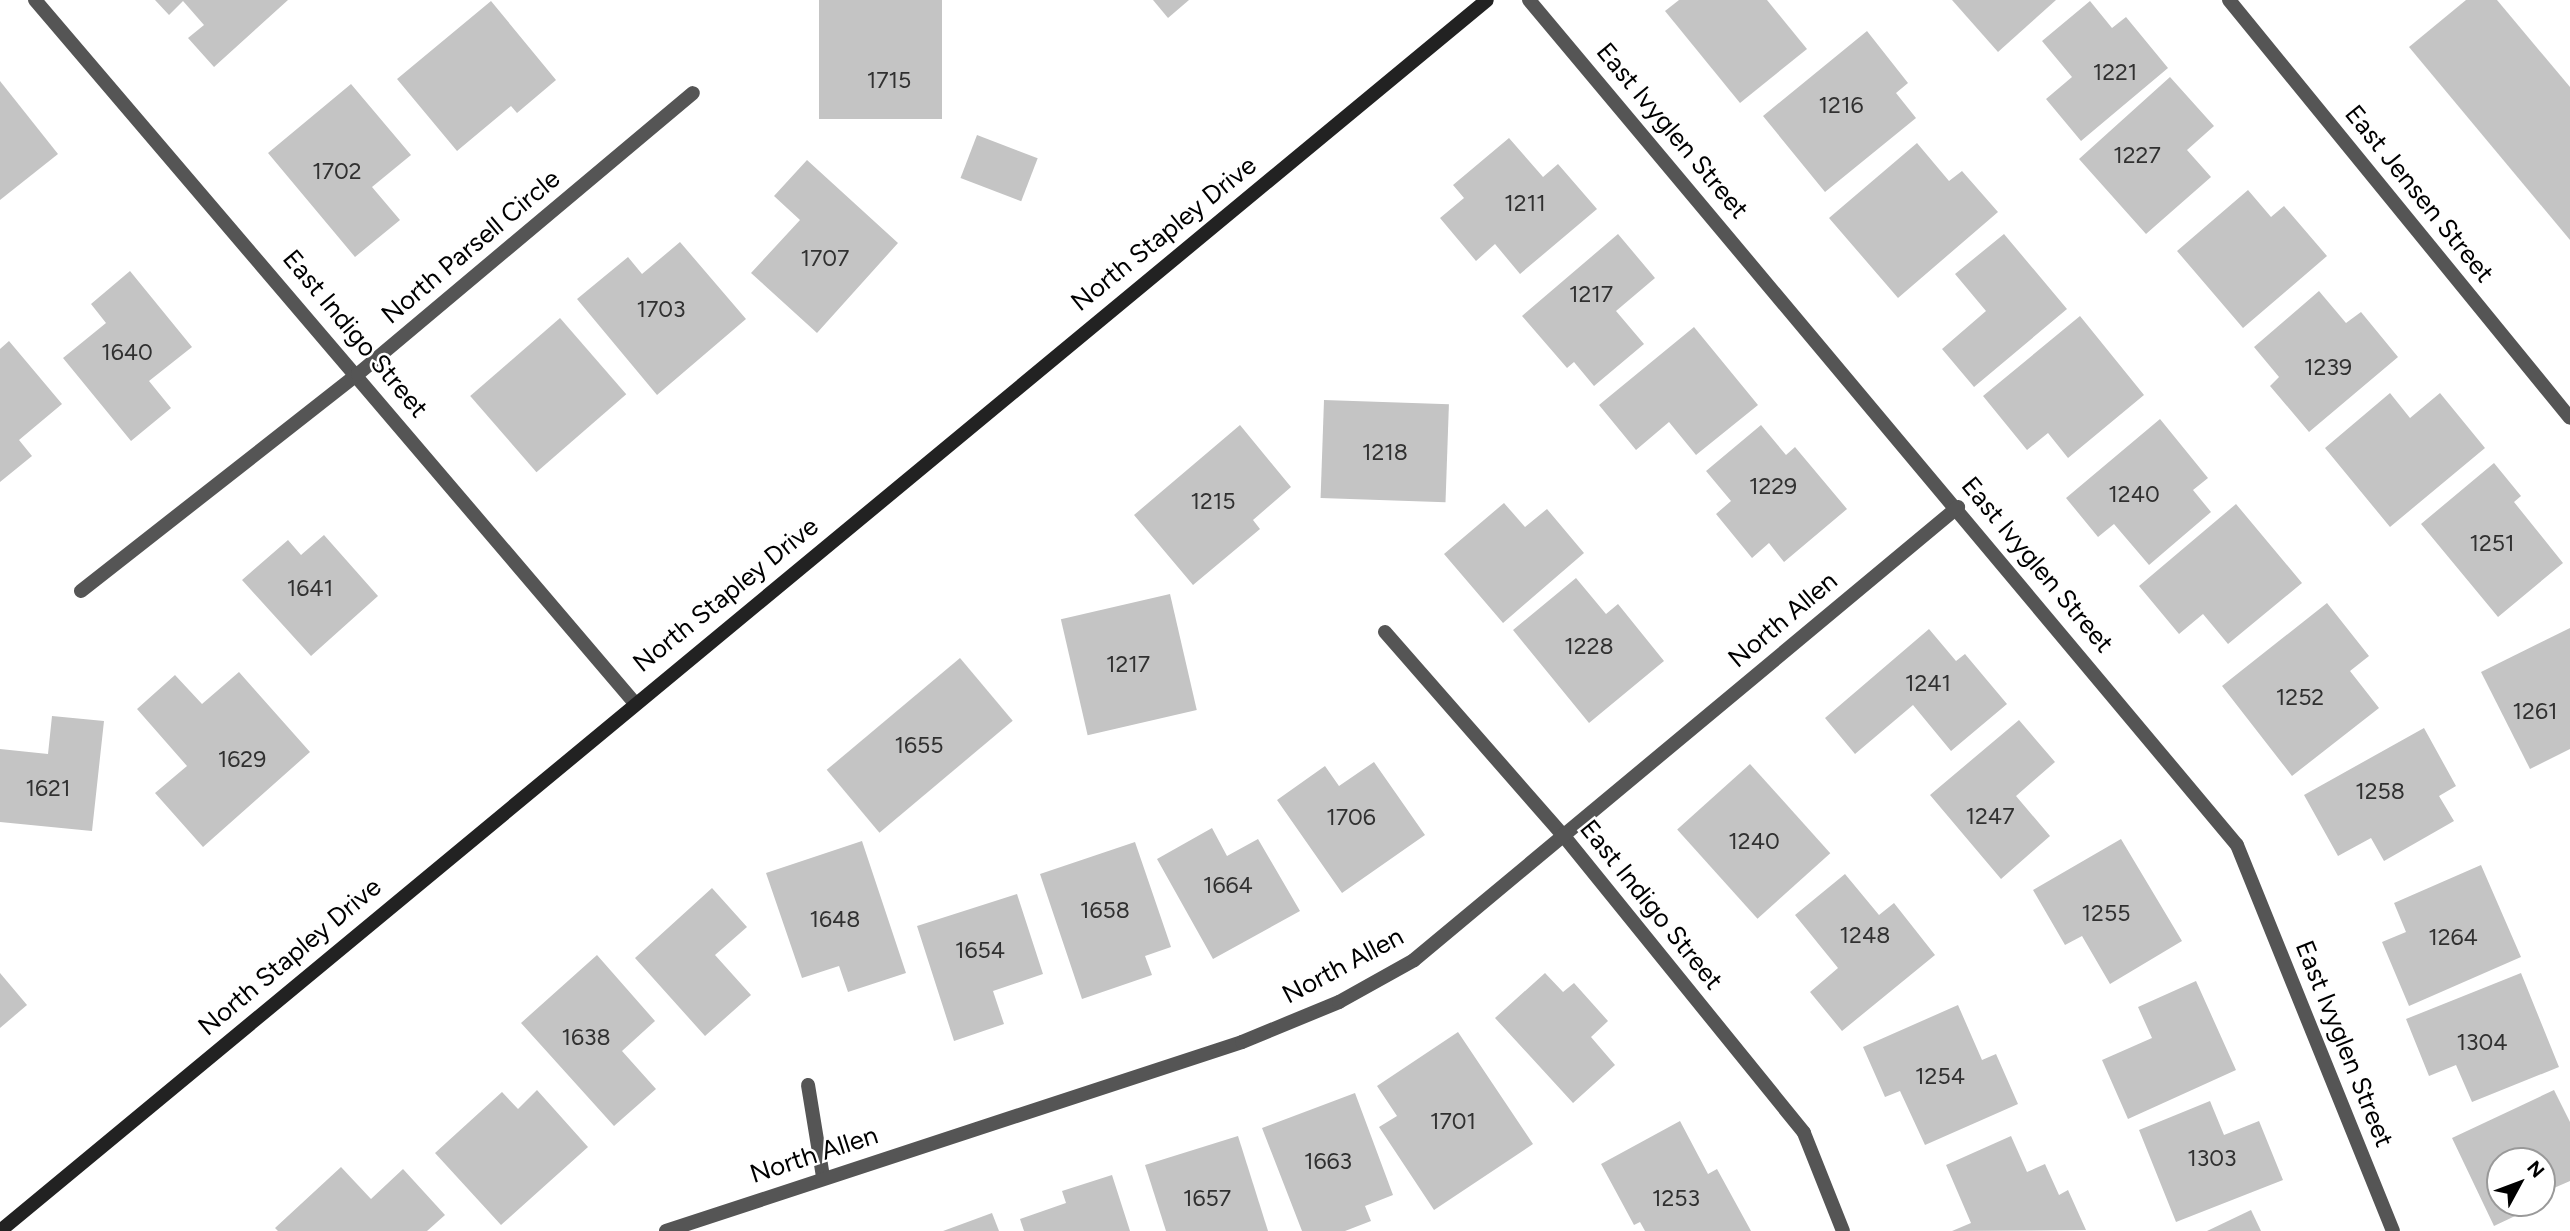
<!DOCTYPE html>
<style>
body{margin:0}
#map{position:relative;width:2570px;height:1231px;overflow:hidden;background:#fff;font-family:Figtree,sans-serif}
div>[style]{position:absolute}
.building>*{inset:0;background:#c4c4c4;transform-origin:0 0}
.minor>*{height:14px;margin:-7px;padding:0 7px;transform-origin:7px;border-radius:7px;background:#555}
.secondary>*{height:14px;margin:-7px;padding:0 7px;transform-origin:7px;border-radius:7px;background:#222}
span{translate:-50% -50%;white-space:nowrap;text-align:center;line-height:1.15;-webkit-text-stroke:5px #fff;paint-order:stroke}
.number-label{font-size:23px;color:#313131}
.number-label span{-webkit-text-stroke-width:0}
.street-label{font-size:26px;color:#000}
.north{position:absolute;left:2486px;top:1147px;width:70px;height:70px;box-sizing:border-box;background:#fff;border:2px solid #999;border-radius:50%;rotate:49deg;font-size:19px;font-weight:700;line-height:28px;text-align:center;color:#000}
.north::after{content:'';display:block;margin:auto;width:24px;height:32px;background:#000;clip-path:polygon(50% 0,100% 100%,50% 72%,0 100%)}
</style>
<div id="map">
<div class="building">
<i style="clip-path:polygon(155px 0,288px 0,214px 67px,188px 38px,204px 25px,183px 1px,169px 15px)"></i>
<i style="left:819px;top:0;width:123px;height:119px"></i>
<i style="clip-path:polygon(1153px 0,1189px 0,1168px 18px)"></i>
<i style="clip-path:polygon(1679px 0,1767px 0,1807px 49px,1740px 103px,1665px 11px)"></i>
<i style="clip-path:polygon(1952px 0,2056px 0,1998px 52px)"></i>
<i style="clip-path:polygon(2466px 0,2497px 0,2570px 87px,2570px 240px,2409px 47px)"></i>
<i style="clip-path:polygon(491px 1px,556px 80px,517px 113px,511px 106px,457px 151px,397px 79px)"></i>
<i style="clip-path:polygon(2090px 1px,2112px 28px,2126px 17px,2168px 68px,2081px 141px,2046px 99px,2072px 77px,2042px 41px)"></i>
<i style="clip-path:polygon(1867px 31px,1908px 83px,1896px 93px,1916px 118px,1825px 192px,1763px 116px)"></i>
<i style="clip-path:polygon(2170px 77px,2214px 126px,2187px 150px,2211px 177px,2146px 234px,2079px 159px)"></i>
<i style="clip-path:polygon(0 81px,58px 154px,0 200px)"></i>
<i style="clip-path:polygon(351px 84px,411px 155px,372px 187px,400px 220px,355px 257px,268px 153px)"></i>
<i style="left:977px;top:135px;width:65px;height:46px;rotate:21deg"></i>
<i style="clip-path:polygon(1509px 138px,1543px 177px,1558px 164px,1597px 209px,1520px 274px,1495px 244px,1476px 261px,1440px 218px,1464px 198px,1453px 185px)"></i>
<i style="clip-path:polygon(1917px 143px,1949px 181px,1962px 171px,1998px 212px,1898px 298px,1829px 218px)"></i>
<i style="clip-path:polygon(807px 160px,898px 243px,817px 333px,751px 273px,800px 220px,774px 196px)"></i>
<i style="clip-path:polygon(2248px 190px,2271px 217px,2284px 206px,2327px 256px,2243px 328px,2177px 251px)"></i>
<i style="clip-path:polygon(1618px 234px,1655px 278px,1616px 311px,1644px 344px,1594px 386px,1574px 362px,1567px 368px,1522px 316px)"></i>
<i style="clip-path:polygon(2004px 234px,2067px 309px,1974px 387px,1942px 349px,1986px 311px,1955px 274px)"></i>
<i style="clip-path:polygon(680px 242px,746px 319px,657px 395px,577px 299px,628px 257px,642px 274px)"></i>
<i style="clip-path:polygon(130px 271px,192px 347px,149px 381px,171px 408px,131px 441px,63px 358px,106px 323px,91px 304px)"></i>
<i style="clip-path:polygon(2319px 291px,2346px 323px,2361px 312px,2398px 357px,2309px 432px,2270px 386px,2279px 377px,2254px 347px)"></i>
<i style="clip-path:polygon(2080px 316px,2144px 395px,2068px 458px,2048px 433px,2027px 450px,1983px 396px)"></i>
<i style="left:560px;top:318px;width:101px;height:119px;rotate:49deg"></i>
<i style="clip-path:polygon(1694px 327px,1758px 405px,1696px 455px,1669px 422px,1636px 450px,1599px 405px)"></i>
<i style="clip-path:polygon(9px 341px,62px 404px,19px 440px,32px 456px,0 482px,0 349px)"></i>
<i style="clip-path:polygon(2390px 393px,2410px 418px,2440px 393px,2485px 448px,2390px 527px,2325px 448px)"></i>
<i style="left:1324px;top:400px;width:125px;height:98px;rotate:2deg"></i>
<i style="clip-path:polygon(2160px 419px,2208px 478px,2193px 490px,2211px 512px,2149px 565px,2114px 524px,2098px 537px,2066px 498px)"></i>
<i style="clip-path:polygon(1240px 425px,1291px 487px,1253px 520px,1260px 529px,1193px 585px,1134px 515px)"></i>
<i style="clip-path:polygon(1761px 425px,1786px 455px,1795px 447px,1847px 509px,1784px 562px,1769px 543px,1752px 558px,1716px 514px,1731px 501px,1706px 471px)"></i>
<i style="clip-path:polygon(2494px 463px,2521px 496px,2514px 502px,2563px 563px,2498px 617px,2421px 524px)"></i>
<i style="clip-path:polygon(1504px 503px,1525px 527px,1547px 509px,1584px 553px,1503px 623px,1444px 554px)"></i>
<i style="clip-path:polygon(2236px 504px,2302px 583px,2228px 644px,2203px 614px,2179px 634px,2139px 586px)"></i>
<i style="clip-path:polygon(324px 535px,378px 596px,311px 656px,242px 580px,288px 540px,301px 555px)"></i>
<i style="clip-path:polygon(1576px 578px,1606px 614px,1618px 604px,1664px 661px,1589px 723px,1513px 630px)"></i>
<i style="left:1170px;top:594px;width:119px;height:112px;rotate:77deg"></i>
<i style="clip-path:polygon(2327px 603px,2369px 656px,2350px 671px,2379px 708px,2292px 776px,2222px 686px)"></i>
<i style="clip-path:polygon(2570px 628px,2570px 749px,2530px 769px,2481px 672px)"></i>
<i style="clip-path:polygon(1929px 629px,1956px 661px,1965px 654px,2007px 704px,1951px 751px,1913px 705px,1855px 754px,1825px 718px)"></i>
<i style="left:960px;top:658px;width:82px;height:174px;rotate:50deg"></i>
<i style="clip-path:polygon(239px 672px,310px 752px,203px 847px,155px 793px,187px 766px,137px 709px,175px 675px,202px 704px)"></i>
<i style="clip-path:polygon(52px 716px,104px 721px,92px 831px,0 822px,0 749px,48px 754px)"></i>
<i style="clip-path:polygon(2019px 720px,2055px 762px,2016px 796px,2050px 836px,2001px 879px,1930px 795px)"></i>
<i style="clip-path:polygon(2424px 728px,2456px 786px,2439px 796px,2454px 821px,2384px 861px,2371px 838px,2338px 856px,2304px 795px)"></i>
<i style="clip-path:polygon(1374px 762px,1425px 835px,1342px 893px,1277px 800px,1325px 766px,1339px 786px)"></i>
<i style="left:1750px;top:764px;width:120px;height:98px;rotate:48deg"></i>
<i style="clip-path:polygon(1212px 828px,1227px 856px,1258px 839px,1300px 911px,1213px 959px,1157px 859px)"></i>
<i style="clip-path:polygon(2121px 839px,2182px 941px,2110px 984px,2082px 936px,2065px 945px,2033px 890px)"></i>
<i style="clip-path:polygon(862px 841px,906px 973px,848px 992px,839px 966px,802px 978px,766px 873px)"></i>
<i style="clip-path:polygon(1135px 842px,1171px 947px,1145px 956px,1152px 975px,1082px 999px,1040px 874px)"></i>
<i style="clip-path:polygon(2481px 865px,2521px 957px,2409px 1006px,2382px 942px,2406px 932px,2394px 903px)"></i>
<i style="clip-path:polygon(1845px 874px,1879px 915px,1894px 903px,1935px 955px,1842px 1031px,1810px 992px,1838px 968px,1795px 915px)"></i>
<i style="clip-path:polygon(712px 888px,747px 927px,715px 955px,751px 995px,705px 1036px,635px 958px)"></i>
<i style="clip-path:polygon(1017px 894px,1043px 974px,993px 991px,1004px 1024px,954px 1041px,917px 926px)"></i>
<i style="clip-path:polygon(597px 955px,655px 1021px,622px 1051px,656px 1089px,614px 1126px,521px 1023px)"></i>
<i style="clip-path:polygon(0 973px,27px 1005px,0 1028px)"></i>
<i style="clip-path:polygon(1545px 973px,1563px 992px,1574px 983px,1608px 1021px,1591px 1037px,1615px 1065px,1573px 1103px,1495px 1018px)"></i>
<i style="clip-path:polygon(2521px 973px,2559px 1067px,2472px 1102px,2456px 1065px,2429px 1076px,2406px 1019px)"></i>
<i style="clip-path:polygon(2196px 981px,2236px 1070px,2128px 1119px,2102px 1060px,2152px 1038px,2138px 1007px)"></i>
<i style="clip-path:polygon(1958px 1005px,1982px 1060px,1996px 1054px,2018px 1104px,1925px 1145px,1900px 1091px,1885px 1097px,1863px 1047px)"></i>
<i style="clip-path:polygon(1458px 1032px,1533px 1144px,1434px 1210px,1379px 1127px,1397px 1116px,1377px 1086px)"></i>
<i style="clip-path:polygon(537px 1090px,588px 1147px,501px 1225px,435px 1153px,502px 1092px,518px 1109px)"></i>
<i style="clip-path:polygon(evenodd,2554px 1090px,2570px 1122px,2570px 1181px,2547px 1191px,2551px 1199px,2494px 1226px,2452px 1138px,2554px 1090px,2500px 1161px,2542px 1161px,2542px 1203px,2500px 1203px,2500px 1161px)"></i>
<i style="clip-path:polygon(1355px 1093px,1393px 1195px,1365px 1206px,1371px 1221px,1345px 1231px,1302px 1231px,1262px 1128px)"></i>
<i style="clip-path:polygon(2210px 1101px,2224px 1135px,2259px 1121px,2283px 1180px,2176px 1222px,2139px 1130px)"></i>
<i style="clip-path:polygon(1680px 1121px,1708px 1174px,1717px 1169px,1751px 1231px,1645px 1231px,1640px 1222px,1634px 1225px,1601px 1164px)"></i>
<i style="clip-path:polygon(1238px 1136px,1268px 1231px,1166px 1231px,1145px 1165px)"></i>
<i style="clip-path:polygon(2011px 1136px,2027px 1172px,2045px 1164px,2059px 1195px,2068px 1190px,2086px 1230px,1952px 1231px,1971px 1223px,1946px 1165px)"></i>
<i style="clip-path:polygon(341px 1167px,371px 1199px,403px 1169px,445px 1215px,427px 1231px,278px 1231px,275px 1228px)"></i>
<i style="clip-path:polygon(1112px 1175px,1130px 1231px,1024px 1231px,1020px 1219px,1066px 1203px,1062px 1191px)"></i>
<i style="clip-path:polygon(2251px 1210px,2261px 1231px,2207px 1231px)"></i>
<i style="clip-path:polygon(992px 1213px,999px 1231px,943px 1231px)"></i>
</div>
<div class="minor">
<i style="left:35px;top:0;width:923px;rotate:49.53deg"></i>
<i style="left:1529px;top:0;width:1102px;rotate:50.04deg"></i>
<i style="left:2237px;top:845px;width:416px;rotate:68deg"></i>
<i style="left:2229px;top:0;width:539px;rotate:50.79deg"></i>
<i style="left:81px;top:591px;width:352px;rotate:-38.1deg"></i>
<i style="left:358px;top:374px;width:437px;rotate:-40deg"></i>
<i style="left:1385px;top:632px;width:270px;rotate:48.8deg"></i>
<i style="left:1563px;top:835px;width:383px;rotate:51deg"></i>
<i style="left:1804px;top:1133px;width:105px;rotate:68.3deg"></i>
<i style="left:808px;top:1085px;width:93px;rotate:80.7deg"></i>
<i style="left:666px;top:1231px;width:606px;rotate:-18.17deg"></i>
<i style="left:1242px;top:1042px;width:105px;rotate:-22.4deg"></i>
<i style="left:1339px;top:1002px;width:86px;rotate:-29.2deg"></i>
<i style="left:1414px;top:960px;width:708px;rotate:-39.78deg"></i>
</div>
<div class="secondary">
<i style="left:0;top:1231px;width:1930px;rotate:-39.62deg"></i>
</div>
<div class="number-label">
<span style="left:2115px;top:72px">1221</span>
<span style="left:889px;top:80px">1715</span>
<span style="left:1841px;top:105px">1216</span>
<span style="left:2137px;top:155px">1227</span>
<span style="left:337px;top:171px">1702</span>
<span style="left:1525px;top:203px">1211</span>
<span style="left:825px;top:258px">1707</span>
<span style="left:1591px;top:294px">1217</span>
<span style="left:661px;top:309px">1703</span>
<span style="left:127px;top:352px">1640</span>
<span style="left:2328px;top:367px">1239</span>
<span style="left:1385px;top:452px">1218</span>
<span style="left:1773px;top:486px">1229</span>
<span style="left:2134px;top:494px">1240</span>
<span style="left:1213px;top:501px">1215</span>
<span style="left:2492px;top:543px">1251</span>
<span style="left:310px;top:588px">1641</span>
<span style="left:1589px;top:646px">1228</span>
<span style="left:1128px;top:664px">1217</span>
<span style="left:1928px;top:683px">1241</span>
<span style="left:2300px;top:697px">1252</span>
<span style="left:2535px;top:711px">1261</span>
<span style="left:919px;top:745px">1655</span>
<span style="left:242px;top:759px">1629</span>
<span style="left:48px;top:788px">1621</span>
<span style="left:2380px;top:791px">1258</span>
<span style="left:1990px;top:816px">1247</span>
<span style="left:1351px;top:817px">1706</span>
<span style="left:1754px;top:841px">1240</span>
<span style="left:1228px;top:885px">1664</span>
<span style="left:1105px;top:910px">1658</span>
<span style="left:2106px;top:913px">1255</span>
<span style="left:835px;top:919px">1648</span>
<span style="left:1865px;top:935px">1248</span>
<span style="left:2453px;top:937px">1264</span>
<span style="left:980px;top:950px">1654</span>
<span style="left:586px;top:1037px">1638</span>
<span style="left:2482px;top:1042px">1304</span>
<span style="left:1940px;top:1076px">1254</span>
<span style="left:1453px;top:1121px">1701</span>
<span style="left:2212px;top:1158px">1303</span>
<span style="left:1328px;top:1161px">1663</span>
<span style="left:1207px;top:1198px">1657</span>
<span style="left:1676px;top:1198px">1253</span>
</div>
<div class="street-label">
<span style="left:1672px;top:131px;rotate:50deg">East Ivyglen Street</span>
<span style="left:2419px;top:194px;rotate:51deg">East Jensen Street</span>
<span style="left:1164px;top:234px;rotate:-39deg">North Stapley Drive</span>
<span style="left:471px;top:247px;rotate:-40deg">North Parsell Circle</span>
<span style="left:355px;top:334px;rotate:50deg">East Indigo Street</span>
<span style="left:2037px;top:565px;rotate:50deg">East Ivyglen Street</span>
<span style="left:726px;top:595px;rotate:-39deg">North Stapley Drive</span>
<span style="left:1783px;top:620px;rotate:-40deg">North Allen</span>
<span style="left:1651px;top:905px;rotate:51deg">East Indigo Street</span>
<span style="left:290px;top:957px;rotate:-40deg">North Stapley Drive</span>
<span style="left:1343px;top:966px;rotate:-28deg">North Allen</span>
<span style="left:2344px;top:1044px;rotate:68deg">East Ivyglen Street</span>
<span style="left:814px;top:1155px;rotate:-18deg">North Allen</span>
</div>
<div class="north">N</div>
</div>
